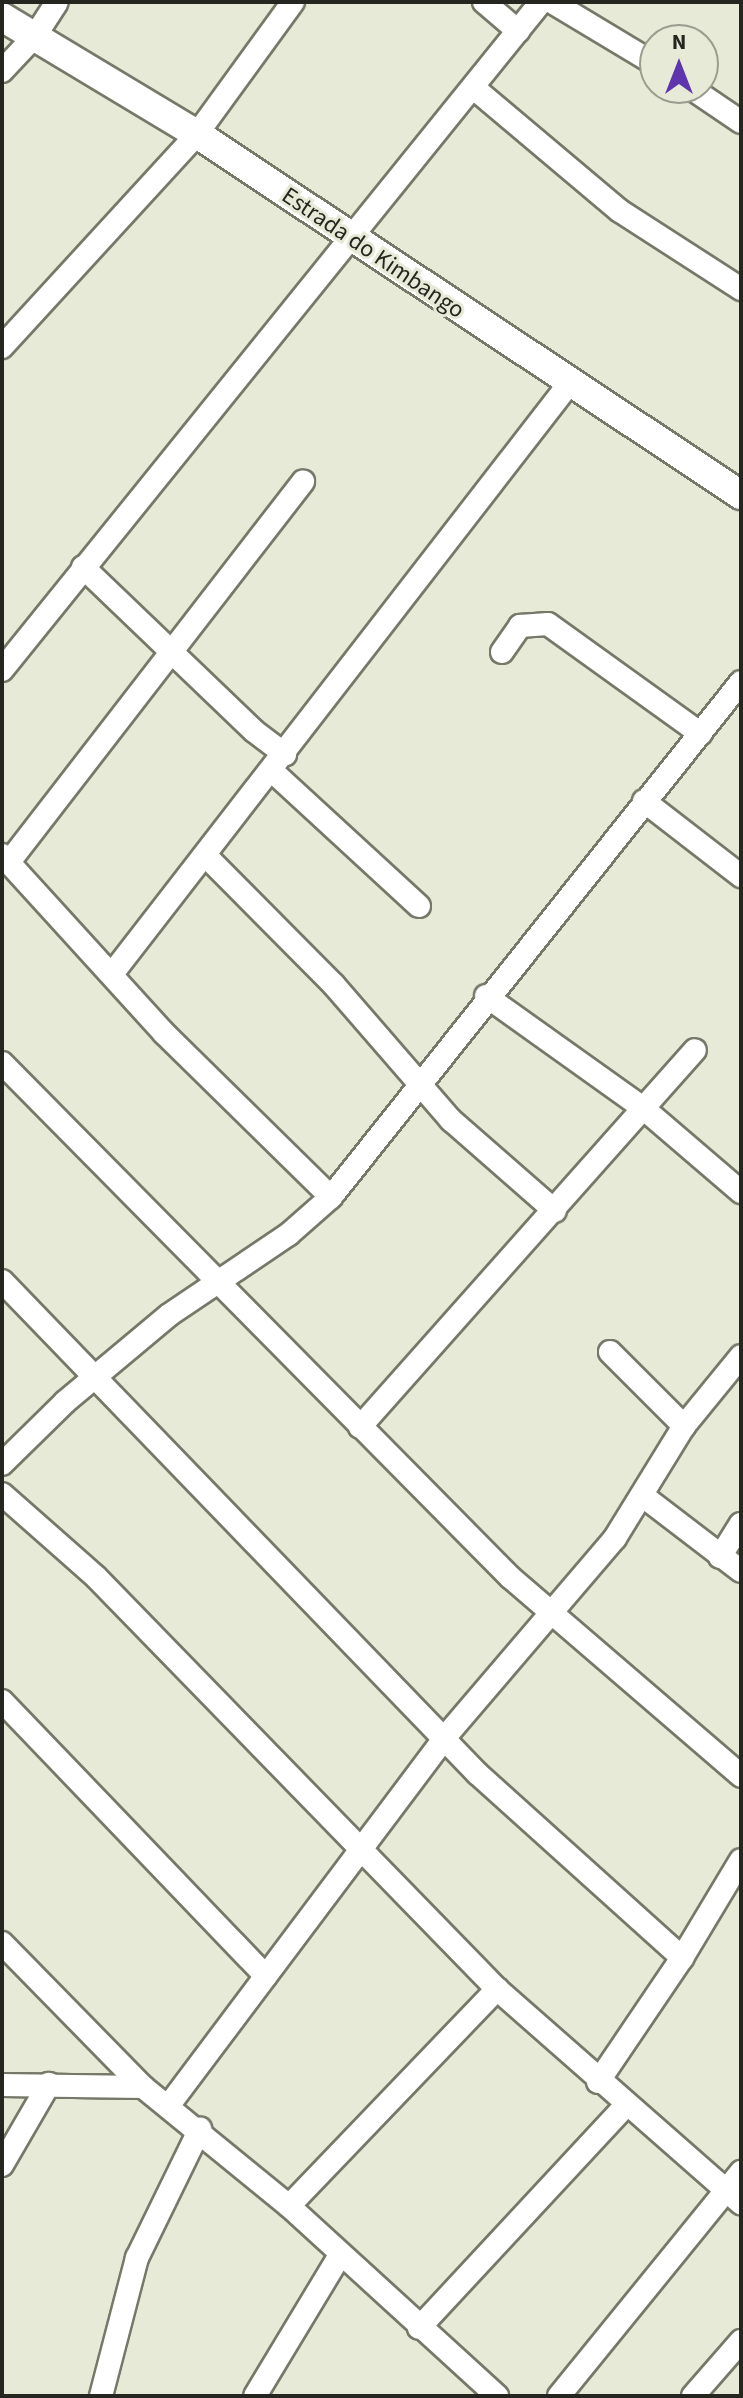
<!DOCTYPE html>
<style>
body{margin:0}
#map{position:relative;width:743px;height:2398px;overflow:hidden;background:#e8ead8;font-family:"Source Sans 3",sans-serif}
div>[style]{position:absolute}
.roads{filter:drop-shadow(2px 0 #767868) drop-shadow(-2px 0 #767868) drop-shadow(0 2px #767868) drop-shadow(0 -2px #767868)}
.minor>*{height:22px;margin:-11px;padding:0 11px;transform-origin:11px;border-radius:11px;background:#fff}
.tertiary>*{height:28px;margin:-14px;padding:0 14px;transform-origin:14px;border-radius:14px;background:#fff}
span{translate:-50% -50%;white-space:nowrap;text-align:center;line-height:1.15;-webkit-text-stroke:6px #e8ead8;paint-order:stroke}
.street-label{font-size:24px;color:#25261f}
.frame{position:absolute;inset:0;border:4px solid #25261f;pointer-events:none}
.north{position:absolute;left:639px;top:24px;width:80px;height:80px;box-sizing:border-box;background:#e8ead8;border:2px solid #9a9c8e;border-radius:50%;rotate:0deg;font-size:22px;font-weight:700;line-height:32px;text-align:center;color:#25261f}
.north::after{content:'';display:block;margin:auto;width:28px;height:36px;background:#5e35ad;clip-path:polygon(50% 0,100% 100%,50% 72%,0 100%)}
</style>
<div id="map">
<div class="roads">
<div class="minor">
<i style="left:484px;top:2px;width:45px;rotate:40.5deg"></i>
<i style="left:552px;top:2px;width:120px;rotate:31deg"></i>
<i style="left:2px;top:71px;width:48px;rotate:-46.7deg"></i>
<i style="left:35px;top:36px;width:40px;rotate:-57.1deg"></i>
<i style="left:691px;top:88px;width:60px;rotate:34.2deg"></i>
<i style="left:475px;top:89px;width:189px;rotate:40.1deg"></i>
<i style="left:620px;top:211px;width:144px;rotate:32.8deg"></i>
<i style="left:2px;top:347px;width:289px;rotate:-47.5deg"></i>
<i style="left:197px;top:134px;width:163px;rotate:-54deg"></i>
<i style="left:83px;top:567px;width:237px;rotate:43.8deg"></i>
<i style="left:254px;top:731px;width:39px;rotate:37deg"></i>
<i style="left:502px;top:652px;width:32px;rotate:-55deg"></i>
<i style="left:520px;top:626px;width:28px;rotate:-4deg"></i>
<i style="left:548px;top:624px;width:188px;rotate:35.7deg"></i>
<i style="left:2px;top:670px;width:858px;rotate:-51.1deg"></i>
<i style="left:271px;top:770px;width:201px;rotate:42.6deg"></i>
<i style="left:644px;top:801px;width:123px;rotate:37.7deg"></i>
<i style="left:2px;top:855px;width:241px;rotate:47.7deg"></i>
<i style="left:164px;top:1033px;width:234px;rotate:44.5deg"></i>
<i style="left:206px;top:856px;width:182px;rotate:45.2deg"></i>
<i style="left:334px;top:985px;width:179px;rotate:49.1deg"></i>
<i style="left:451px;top:1120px;width:138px;rotate:41.2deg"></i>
<i style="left:9px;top:862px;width:481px;rotate:-52.3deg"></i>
<i style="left:112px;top:974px;width:751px;rotate:-52.25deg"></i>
<i style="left:486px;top:996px;width:193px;rotate:35.5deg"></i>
<i style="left:643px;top:1108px;width:129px;rotate:40.6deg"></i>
<i style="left:2px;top:1063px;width:723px;rotate:45.34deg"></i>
<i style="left:510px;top:1577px;width:305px;rotate:40.7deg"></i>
<i style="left:2px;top:1281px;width:685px;rotate:46.01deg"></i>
<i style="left:478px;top:1774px;width:275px;rotate:42deg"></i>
<i style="left:610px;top:1352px;width:105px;rotate:45deg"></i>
<i style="left:360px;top:1427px;width:504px;rotate:-48.38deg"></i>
<i style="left:2px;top:1464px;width:88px;rotate:-44.5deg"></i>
<i style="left:65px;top:1402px;width:136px;rotate:-39.9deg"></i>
<i style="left:169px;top:1315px;width:145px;rotate:-34deg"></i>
<i style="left:289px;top:1234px;width:56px;rotate:-41.4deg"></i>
<i style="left:331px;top:1197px;width:658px;rotate:-51.48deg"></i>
<i style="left:2px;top:1494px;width:125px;rotate:41.4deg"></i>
<i style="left:96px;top:1577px;width:575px;rotate:45.78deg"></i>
<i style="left:497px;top:1989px;width:325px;rotate:41.3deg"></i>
<i style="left:643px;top:1496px;width:123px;rotate:37.4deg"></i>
<i style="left:720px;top:1557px;width:39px;rotate:-58deg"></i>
<i style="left:2px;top:1701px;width:381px;rotate:46.2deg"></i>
<i style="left:2px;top:1943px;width:202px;rotate:45.6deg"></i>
<i style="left:143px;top:2087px;width:188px;rotate:39.2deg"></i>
<i style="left:289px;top:2206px;width:282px;rotate:42.4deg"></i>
<i style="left:598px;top:2082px;width:150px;rotate:-55.9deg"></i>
<i style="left:682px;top:1958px;width:114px;rotate:-59deg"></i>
<i style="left:2px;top:2085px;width:141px;rotate:0.8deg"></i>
<i style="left:169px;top:2105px;width:461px;rotate:-53.1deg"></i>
<i style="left:446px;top:1736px;width:260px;rotate:-49.5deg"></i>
<i style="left:615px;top:1538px;width:132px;rotate:-58.4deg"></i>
<i style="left:684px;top:1426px;width:90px;rotate:-50.8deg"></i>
<i style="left:2px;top:2165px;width:94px;rotate:-59.9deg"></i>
<i style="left:289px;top:2206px;width:301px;rotate:-46.2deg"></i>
<i style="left:419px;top:2328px;width:304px;rotate:-47.1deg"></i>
<i style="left:101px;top:2396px;width:143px;rotate:-75.4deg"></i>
<i style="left:137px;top:2258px;width:144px;rotate:-64deg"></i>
<i style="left:255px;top:2396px;width:165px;rotate:-58.9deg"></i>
<i style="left:559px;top:2396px;width:289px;rotate:-50.9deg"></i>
<i style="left:693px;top:2396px;width:73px;rotate:-48.9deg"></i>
</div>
<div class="tertiary">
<i style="left:2px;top:17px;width:227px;rotate:31deg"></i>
<i style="left:197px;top:134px;width:653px;rotate:33.57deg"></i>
</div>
</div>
<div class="street-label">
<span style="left:373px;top:253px;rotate:34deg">Estrada do Kimbango</span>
</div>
<div class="frame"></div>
<div class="north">N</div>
</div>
